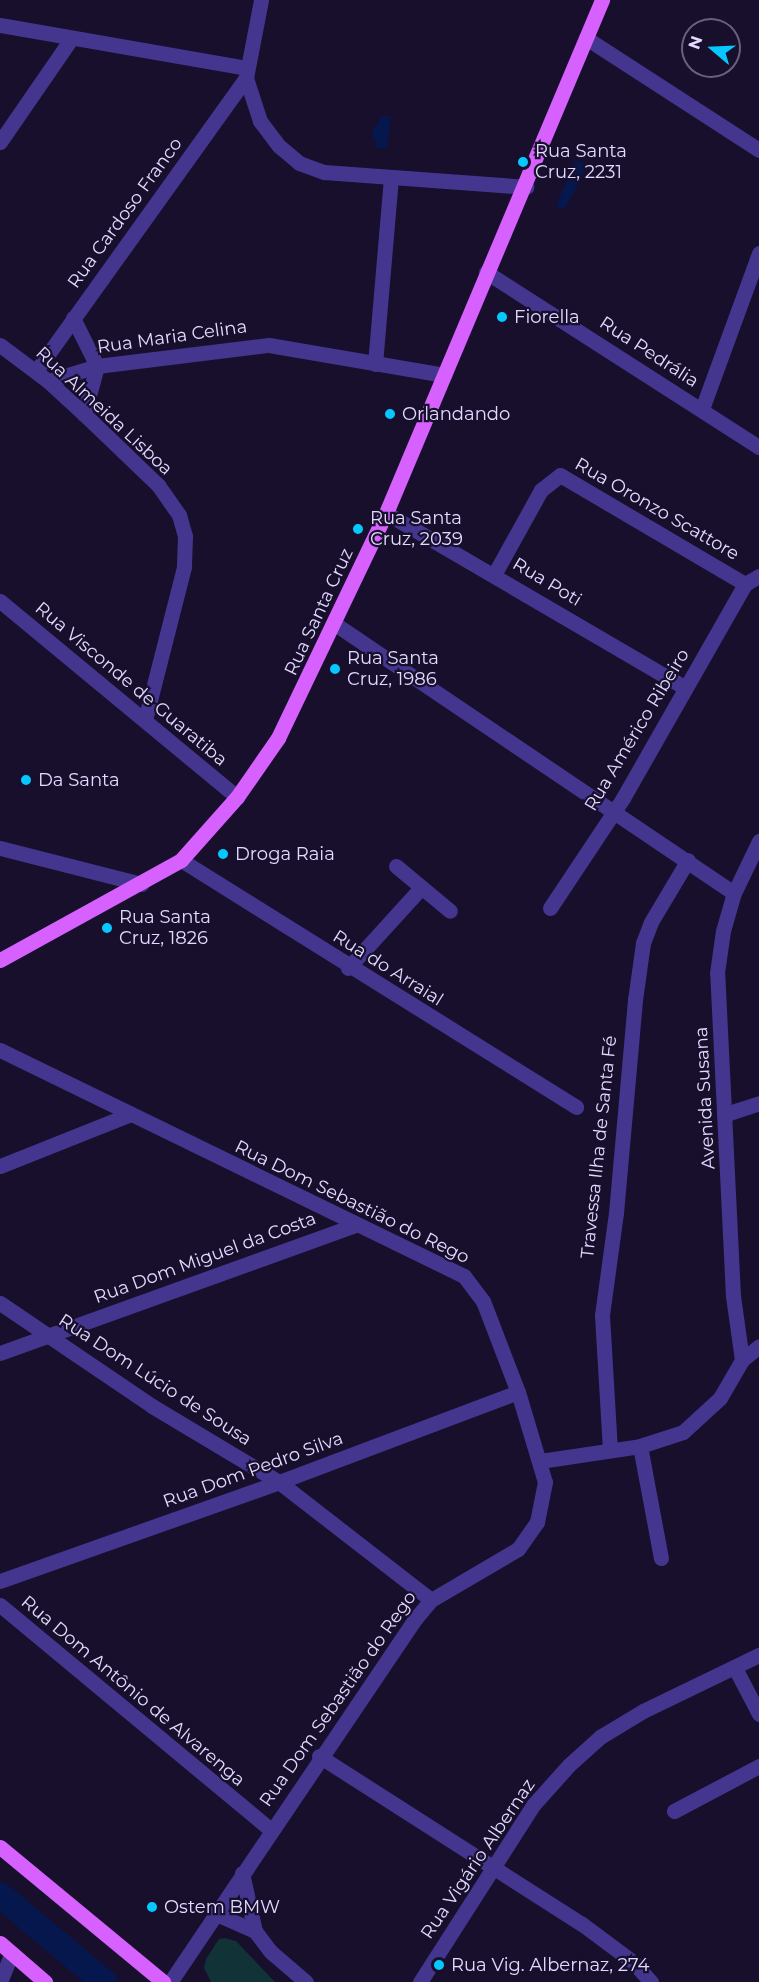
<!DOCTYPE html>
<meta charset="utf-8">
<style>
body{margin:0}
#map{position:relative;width:759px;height:1982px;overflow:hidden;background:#170f2c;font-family:Montserrat,sans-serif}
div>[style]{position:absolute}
.green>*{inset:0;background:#113337}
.water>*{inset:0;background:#06174e}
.river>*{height:26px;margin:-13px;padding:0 13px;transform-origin:13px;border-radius:13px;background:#06174e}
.minor>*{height:15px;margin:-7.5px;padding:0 7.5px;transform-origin:7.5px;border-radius:7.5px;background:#44368f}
.major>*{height:15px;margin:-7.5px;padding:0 7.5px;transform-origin:7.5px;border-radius:7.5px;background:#d761ff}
.dots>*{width:16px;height:16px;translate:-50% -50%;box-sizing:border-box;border:3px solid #170f2c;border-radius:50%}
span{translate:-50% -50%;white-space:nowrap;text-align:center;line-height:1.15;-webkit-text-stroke:4.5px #170f2c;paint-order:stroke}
.poi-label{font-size:18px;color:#e3daff}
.left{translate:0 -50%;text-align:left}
.street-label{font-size:18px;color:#e3daff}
.north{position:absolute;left:681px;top:18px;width:60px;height:60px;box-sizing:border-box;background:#170f2c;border:2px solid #696080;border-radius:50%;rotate:289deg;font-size:16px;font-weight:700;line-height:24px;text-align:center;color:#e3daff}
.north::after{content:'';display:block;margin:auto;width:21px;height:27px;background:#06c8ff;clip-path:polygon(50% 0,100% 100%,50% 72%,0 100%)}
</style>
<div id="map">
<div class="green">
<i style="clip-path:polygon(225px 1938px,236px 1941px,275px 1982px,211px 1982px,204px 1968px,206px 1959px,219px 1939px)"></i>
</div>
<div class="water">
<i style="clip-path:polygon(382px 116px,391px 116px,387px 149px,374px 147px,376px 141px,371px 134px)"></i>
<i style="clip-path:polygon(575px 160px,585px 163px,583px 176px,564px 210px,556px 206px)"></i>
</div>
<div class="river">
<i style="left:0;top:1895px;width:136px;rotate:39.9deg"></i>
</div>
<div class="minor">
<i style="left:261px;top:0;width:79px;rotate:100.9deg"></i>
<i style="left:246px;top:78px;width:45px;rotate:72deg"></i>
<i style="left:260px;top:121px;width:31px;rotate:53deg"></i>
<i style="left:279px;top:146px;width:26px;rotate:40deg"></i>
<i style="left:299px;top:163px;width:27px;rotate:20deg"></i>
<i style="left:324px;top:172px;width:203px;rotate:4.2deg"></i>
<i style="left:0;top:25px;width:250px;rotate:9.9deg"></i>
<i style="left:586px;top:38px;width:206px;rotate:32.9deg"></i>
<i style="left:0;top:142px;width:125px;rotate:-55.4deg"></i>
<i style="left:486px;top:272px;width:324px;rotate:32.7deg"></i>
<i style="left:73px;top:318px;width:54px;rotate:63.4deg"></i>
<i style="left:97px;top:366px;width:50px;rotate:105.2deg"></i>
<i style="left:0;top:345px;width:60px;rotate:36.9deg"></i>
<i style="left:48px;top:381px;width:49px;rotate:42.5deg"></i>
<i style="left:84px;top:414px;width:103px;rotate:43.8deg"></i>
<i style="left:158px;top:485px;width:37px;rotate:55deg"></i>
<i style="left:179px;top:515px;width:22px;rotate:74deg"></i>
<i style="left:185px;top:536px;width:31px;rotate:92deg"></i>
<i style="left:184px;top:567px;width:158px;rotate:104.3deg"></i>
<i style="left:375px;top:364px;width:186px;rotate:-85.1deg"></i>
<i style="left:36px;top:371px;width:360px;rotate:-54.4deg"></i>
<i style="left:48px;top:381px;width:51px;rotate:-17deg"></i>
<i style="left:97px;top:366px;width:173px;rotate:-7deg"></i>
<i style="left:269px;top:345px;width:178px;rotate:9.7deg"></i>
<i style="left:702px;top:409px;width:166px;rotate:-69.9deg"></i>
<i style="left:386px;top:513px;width:347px;rotate:30.3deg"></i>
<i style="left:495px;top:573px;width:95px;rotate:-61deg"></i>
<i style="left:541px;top:490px;width:24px;rotate:-38deg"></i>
<i style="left:560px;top:475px;width:215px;rotate:30.5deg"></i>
<i style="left:0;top:601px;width:308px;rotate:39.6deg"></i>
<i style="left:335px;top:624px;width:481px;rotate:34deg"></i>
<i style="left:0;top:848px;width:146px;rotate:14.3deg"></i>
<i style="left:181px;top:860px;width:466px;rotate:32deg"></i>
<i style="left:396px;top:866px;width:70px;rotate:39.8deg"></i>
<i style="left:550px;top:908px;width:132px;rotate:-56.4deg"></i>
<i style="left:623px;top:798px;width:246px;rotate:-60.3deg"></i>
<i style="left:745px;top:584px;width:16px;rotate:-30deg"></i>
<i style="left:348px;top:968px;width:107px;rotate:-47.7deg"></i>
<i style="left:0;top:1050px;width:516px;rotate:25.97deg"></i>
<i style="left:464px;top:1276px;width:31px;rotate:53deg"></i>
<i style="left:483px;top:1301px;width:97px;rotate:69deg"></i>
<i style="left:518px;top:1392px;width:94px;rotate:73.3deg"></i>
<i style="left:545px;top:1482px;width:41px;rotate:101.3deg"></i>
<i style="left:537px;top:1522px;width:33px;rotate:125deg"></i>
<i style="left:518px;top:1549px;width:101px;rotate:149.6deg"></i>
<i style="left:431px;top:1600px;width:25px;rotate:130deg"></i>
<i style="left:415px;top:1619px;width:438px;rotate:124deg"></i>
<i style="left:726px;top:1114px;width:35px;rotate:-18deg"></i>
<i style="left:0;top:1166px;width:138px;rotate:-21.7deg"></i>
<i style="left:0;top:1303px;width:184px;rotate:34.1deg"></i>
<i style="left:152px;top:1406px;width:148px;rotate:30.9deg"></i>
<i style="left:279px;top:1482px;width:192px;rotate:37.8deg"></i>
<i style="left:0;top:1353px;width:377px;rotate:-19.8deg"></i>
<i style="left:742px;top:1360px;width:65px;rotate:-98deg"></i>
<i style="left:733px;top:1296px;width:323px;rotate:-92.8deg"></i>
<i style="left:717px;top:973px;width:42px;rotate:-81.9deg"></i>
<i style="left:723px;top:931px;width:40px;rotate:-74deg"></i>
<i style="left:734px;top:893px;width:58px;rotate:-64.3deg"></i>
<i style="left:640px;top:1446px;width:114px;rotate:79.4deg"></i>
<i style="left:610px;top:1450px;width:135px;rotate:-93.4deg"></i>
<i style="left:602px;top:1315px;width:103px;rotate:-82.2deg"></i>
<i style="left:616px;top:1213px;width:214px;rotate:-84.9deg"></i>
<i style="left:635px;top:1000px;width:58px;rotate:-82deg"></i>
<i style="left:643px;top:943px;width:22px;rotate:-69deg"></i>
<i style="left:651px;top:922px;width:72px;rotate:-59.2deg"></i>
<i style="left:540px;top:1461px;width:101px;rotate:-8.5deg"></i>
<i style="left:640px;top:1446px;width:45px;rotate:-18deg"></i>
<i style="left:683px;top:1432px;width:50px;rotate:-42.6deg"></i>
<i style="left:720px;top:1398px;width:44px;rotate:-59.9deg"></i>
<i style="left:742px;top:1360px;width:22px;rotate:-39deg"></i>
<i style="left:0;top:1581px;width:296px;rotate:-19.5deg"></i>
<i style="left:279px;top:1482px;width:255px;rotate:-20.6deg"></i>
<i style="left:0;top:1605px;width:351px;rotate:39.7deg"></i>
<i style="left:735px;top:1668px;width:52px;rotate:62.4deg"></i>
<i style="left:319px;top:1756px;width:312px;rotate:32.6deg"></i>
<i style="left:582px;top:1924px;width:64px;rotate:36.7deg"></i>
<i style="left:633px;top:1962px;width:27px;rotate:48deg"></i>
<i style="left:674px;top:1811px;width:96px;rotate:-27.9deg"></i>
<i style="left:242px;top:1873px;width:59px;rotate:77.4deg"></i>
<i style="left:255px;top:1931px;width:26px;rotate:53deg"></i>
<i style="left:271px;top:1952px;width:46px;rotate:40.6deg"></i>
<i style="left:214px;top:1913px;width:45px;rotate:23.7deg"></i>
<i style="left:0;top:1982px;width:31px;rotate:-68deg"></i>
<i style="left:420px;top:1982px;width:211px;rotate:-57.4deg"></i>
<i style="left:534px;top:1804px;width:52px;rotate:-48.1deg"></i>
<i style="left:569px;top:1765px;width:42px;rotate:-42.1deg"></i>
<i style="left:600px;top:1737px;width:50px;rotate:-31.2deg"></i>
<i style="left:643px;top:1711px;width:129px;rotate:-25.8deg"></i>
</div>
<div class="major">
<i style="left:0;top:960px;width:207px;rotate:-28.9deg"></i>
<i style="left:181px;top:860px;width:84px;rotate:-48.4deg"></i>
<i style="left:237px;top:797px;width:72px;rotate:-55.2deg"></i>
<i style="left:278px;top:738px;width:250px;rotate:-64.4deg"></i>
<i style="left:386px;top:513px;width:557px;rotate:-67.17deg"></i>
<i style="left:0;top:1847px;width:212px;rotate:39.6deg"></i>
<i style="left:0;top:1943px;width:60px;rotate:40.9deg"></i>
</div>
<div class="dots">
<i style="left:523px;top:162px;background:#06c8ff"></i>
<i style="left:502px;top:317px;background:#06c8ff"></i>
<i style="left:390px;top:414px;background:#06c8ff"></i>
<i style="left:358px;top:529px;background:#06c8ff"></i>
<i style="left:335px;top:669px;background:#06c8ff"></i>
<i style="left:26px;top:780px;background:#06c8ff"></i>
<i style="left:223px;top:854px;background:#06c8ff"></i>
<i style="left:107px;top:928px;background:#06c8ff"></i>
<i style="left:152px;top:1907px;background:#06c8ff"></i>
<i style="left:439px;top:1965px;background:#06c8ff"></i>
</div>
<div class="poi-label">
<span class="left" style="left:535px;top:162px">Rua Santa<br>Cruz, 2231</span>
<span class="left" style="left:514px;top:317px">Fiorella</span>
<span class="left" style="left:402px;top:414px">Orlandando</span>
<span class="left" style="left:370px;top:529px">Rua Santa<br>Cruz, 2039</span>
<span class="left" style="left:347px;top:669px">Rua Santa<br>Cruz, 1986</span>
<span class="left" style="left:38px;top:780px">Da Santa</span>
<span class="left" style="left:235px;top:854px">Droga Raia</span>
<span class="left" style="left:119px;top:928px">Rua Santa<br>Cruz, 1826</span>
<span class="left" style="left:164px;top:1907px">Ostem BMW</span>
<span class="left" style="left:451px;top:1965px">Rua Vig. Albernaz, 274</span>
</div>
<div class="street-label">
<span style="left:125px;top:213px;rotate:-54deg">Rua Cardoso Franco</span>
<span style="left:172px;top:337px;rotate:-8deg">Rua Maria Celina</span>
<span style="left:649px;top:352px;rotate:33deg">Rua Pedrália</span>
<span style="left:104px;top:411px;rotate:43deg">Rua Almeida Lisboa</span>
<span style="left:657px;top:509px;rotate:30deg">Rua Oronzo Scattore</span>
<span style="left:547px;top:582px;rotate:31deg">Rua Poti</span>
<span style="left:319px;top:612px;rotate:-65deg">Rua Santa Cruz</span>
<span style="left:131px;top:684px;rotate:40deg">Rua Visconde de Guaratiba</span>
<span style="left:637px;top:730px;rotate:-59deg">Rua Américo Ribeiro</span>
<span style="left:388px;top:968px;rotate:32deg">Rua do Arraial</span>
<span style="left:705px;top:1098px;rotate:-93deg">Avenida Susana</span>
<span style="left:599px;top:1147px;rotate:-84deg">Travessa Ilha de Santa Fé</span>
<span style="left:352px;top:1202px;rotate:26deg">Rua Dom Sebastião do Rego</span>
<span style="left:205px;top:1258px;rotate:-20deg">Rua Dom Miguel da Costa</span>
<span style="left:155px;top:1380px;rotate:33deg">Rua Dom Lúcio de Sousa</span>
<span style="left:253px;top:1470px;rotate:-20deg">Rua Dom Pedro Silva</span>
<span style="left:133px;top:1691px;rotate:40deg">Rua Dom Antônio de Alvarenga</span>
<span style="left:338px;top:1699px;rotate:-55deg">Rua Dom Sebastião do Rego</span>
<span style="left:478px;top:1859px;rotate:-56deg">Rua Vigário Albernaz</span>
</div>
<div class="north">N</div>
</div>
